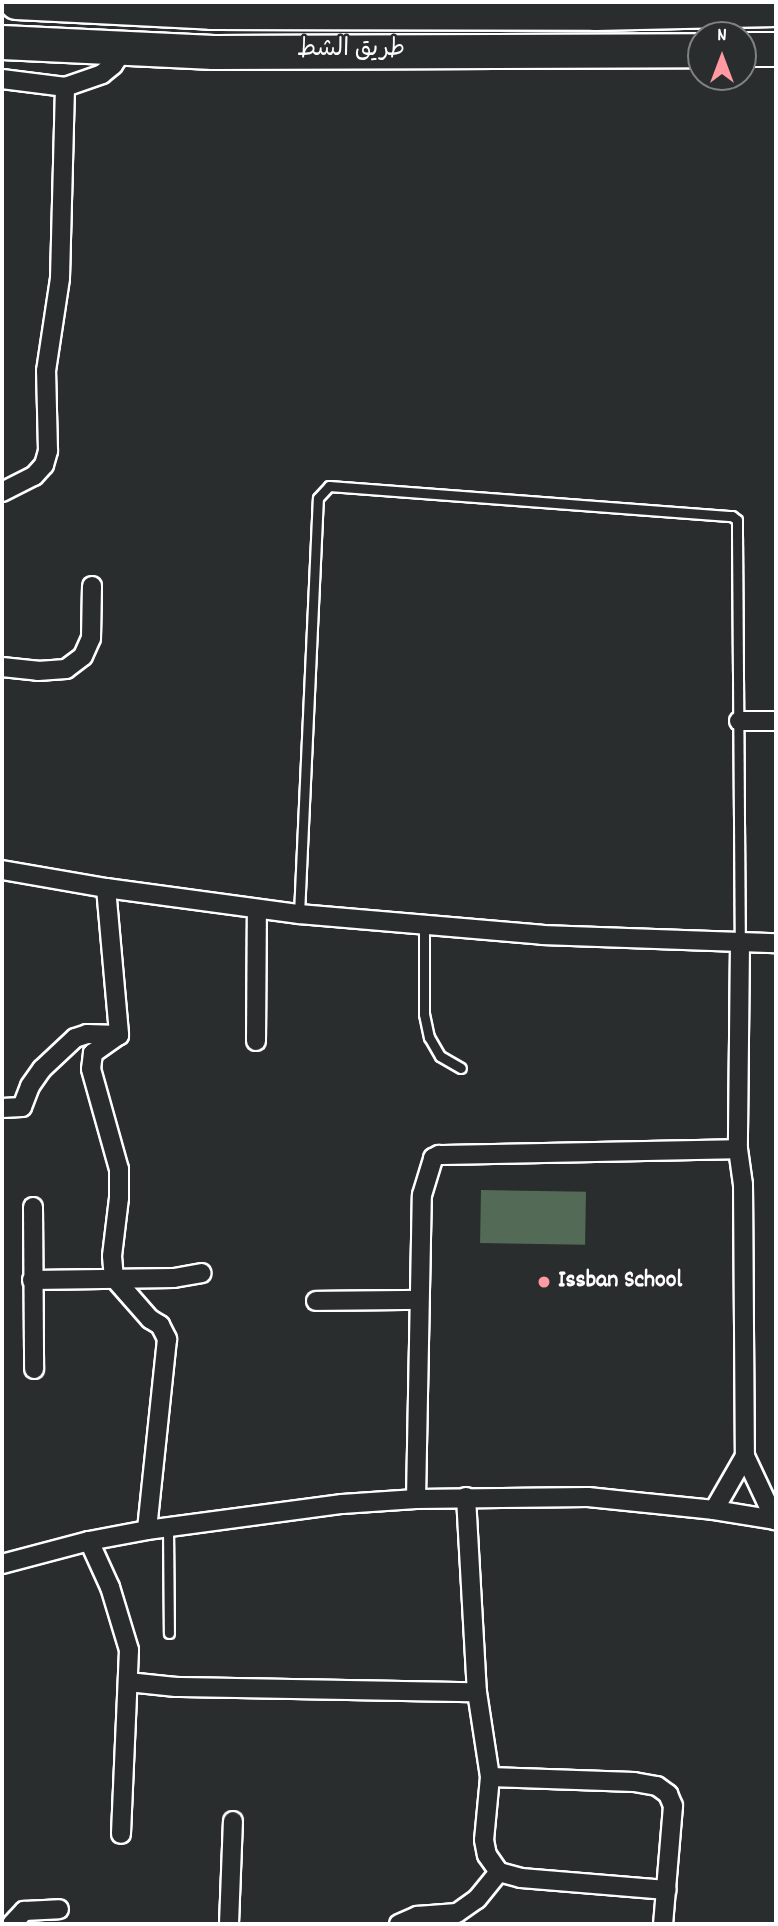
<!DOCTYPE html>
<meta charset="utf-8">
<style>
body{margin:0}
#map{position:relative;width:778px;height:1926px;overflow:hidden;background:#2a2d2e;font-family:Dekko,"Playpen Sans Arabic",sans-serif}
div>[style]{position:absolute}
.green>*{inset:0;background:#536a56;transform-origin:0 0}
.roads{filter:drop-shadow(2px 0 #fff) drop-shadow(-2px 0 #fff) drop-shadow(0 2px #fff) drop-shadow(0 -2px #fff)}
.lane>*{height:9px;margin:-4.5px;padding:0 4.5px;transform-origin:4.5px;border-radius:4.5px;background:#2a2d2e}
.street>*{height:18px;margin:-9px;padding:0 9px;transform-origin:9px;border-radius:9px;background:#2a2d2e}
.highway>*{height:33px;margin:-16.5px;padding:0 16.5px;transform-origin:16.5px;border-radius:16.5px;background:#2a2d2e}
.dots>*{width:19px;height:19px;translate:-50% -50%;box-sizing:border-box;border:4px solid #2a2d2e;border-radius:50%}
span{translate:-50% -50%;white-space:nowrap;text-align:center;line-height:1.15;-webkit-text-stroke:5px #2a2d2e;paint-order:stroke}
.street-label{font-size:24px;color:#fff}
.poi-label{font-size:24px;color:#fff;font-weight:700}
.left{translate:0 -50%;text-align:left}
.frame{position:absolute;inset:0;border:4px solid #fff;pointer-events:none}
.north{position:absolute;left:687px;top:21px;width:70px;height:70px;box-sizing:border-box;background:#2a2d2e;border:2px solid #7f8182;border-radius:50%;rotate:0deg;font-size:19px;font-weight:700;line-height:28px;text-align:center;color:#fff}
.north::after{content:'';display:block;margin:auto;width:24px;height:32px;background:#ff9aa2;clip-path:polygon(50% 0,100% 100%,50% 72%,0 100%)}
</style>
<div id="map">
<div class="green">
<i style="left:481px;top:1190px;width:105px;height:53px;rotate:1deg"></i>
</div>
<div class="roads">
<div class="lane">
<i style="left:299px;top:914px;width:416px;rotate:-87.4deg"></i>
<i style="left:318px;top:498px;width:16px;rotate:-47deg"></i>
<i style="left:329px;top:486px;width:404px;rotate:4.3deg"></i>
<i style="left:732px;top:516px;width:6px;rotate:39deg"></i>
<i style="left:737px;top:520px;width:12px;rotate:90deg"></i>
<i style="left:737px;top:532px;width:411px;rotate:89.6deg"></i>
<i style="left:424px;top:925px;width:89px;rotate:90deg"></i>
<i style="left:424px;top:1014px;width:24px;rotate:78deg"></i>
<i style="left:429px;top:1037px;width:22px;rotate:60deg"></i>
<i style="left:440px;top:1056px;width:24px;rotate:30deg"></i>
<i style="left:168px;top:1527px;width:106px;rotate:89.5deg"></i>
</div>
<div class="street">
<i style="left:2px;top:79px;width:64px;rotate:7.2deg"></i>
<i style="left:65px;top:87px;width:39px;rotate:-19deg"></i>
<i style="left:102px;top:74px;width:14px;rotate:-39deg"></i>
<i style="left:113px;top:65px;width:23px;rotate:-56deg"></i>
<i style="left:2px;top:492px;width:36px;rotate:-27deg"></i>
<i style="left:34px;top:476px;width:15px;rotate:-48deg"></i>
<i style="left:44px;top:465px;width:15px;rotate:-74deg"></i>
<i style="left:48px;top:451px;width:80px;rotate:-91.4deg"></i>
<i style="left:46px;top:371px;width:94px;rotate:-81.4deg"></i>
<i style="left:60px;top:278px;width:191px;rotate:-88.5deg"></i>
<i style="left:2px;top:667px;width:36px;rotate:6deg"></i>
<i style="left:38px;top:671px;width:28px;rotate:-4deg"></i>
<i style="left:66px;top:669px;width:21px;rotate:-37deg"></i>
<i style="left:83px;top:656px;width:20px;rotate:-66deg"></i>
<i style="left:91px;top:638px;width:52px;rotate:-88.9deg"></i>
<i style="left:739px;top:721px;width:37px"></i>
<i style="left:2px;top:870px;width:106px;rotate:9.8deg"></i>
<i style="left:106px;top:888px;width:195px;rotate:7.7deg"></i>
<i style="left:299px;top:914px;width:244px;rotate:4.9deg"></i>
<i style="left:542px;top:935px;width:234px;rotate:2deg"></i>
<i style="left:106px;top:888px;width:148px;rotate:84.9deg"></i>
<i style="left:119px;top:1035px;width:32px;rotate:145deg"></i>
<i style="left:93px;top:1053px;width:16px;rotate:97deg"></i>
<i style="left:91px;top:1069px;width:104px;rotate:74.4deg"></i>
<i style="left:119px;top:1169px;width:29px;rotate:90deg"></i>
<i style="left:119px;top:1198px;width:58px;rotate:96.9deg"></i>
<i style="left:112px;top:1256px;width:22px;rotate:85deg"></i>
<i style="left:114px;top:1278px;width:55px;rotate:48.7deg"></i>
<i style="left:150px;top:1319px;width:12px;rotate:31deg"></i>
<i style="left:160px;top:1325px;width:16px;rotate:63deg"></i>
<i style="left:167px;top:1339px;width:192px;rotate:96deg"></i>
<i style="left:740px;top:943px;width:206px;rotate:90.6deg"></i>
<i style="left:738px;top:1149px;width:35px;rotate:82deg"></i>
<i style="left:743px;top:1184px;width:272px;rotate:89.6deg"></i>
<i style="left:745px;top:1456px;width:71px;rotate:64.9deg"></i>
<i style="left:256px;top:1041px;width:132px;rotate:-89.6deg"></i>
<i style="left:2px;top:1108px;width:20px;rotate:-3deg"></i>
<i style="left:22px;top:1107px;width:22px;rotate:-69deg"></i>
<i style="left:30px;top:1086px;width:21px;rotate:-55deg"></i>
<i style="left:42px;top:1069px;width:45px;rotate:-43.2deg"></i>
<i style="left:75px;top:1038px;width:13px;rotate:-18deg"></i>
<i style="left:87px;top:1034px;width:32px;rotate:2deg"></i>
<i style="left:33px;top:1207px;width:162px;rotate:89.6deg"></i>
<i style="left:32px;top:1280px;width:142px;rotate:-0.8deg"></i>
<i style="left:174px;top:1278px;width:28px;rotate:-10deg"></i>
<i style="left:316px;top:1301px;width:103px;rotate:-0.6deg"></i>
<i style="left:466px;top:1497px;width:195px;rotate:86.8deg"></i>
<i style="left:477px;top:1692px;width:86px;rotate:81.3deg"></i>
<i style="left:490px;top:1777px;width:63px;rotate:95.4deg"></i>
<i style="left:484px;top:1840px;width:15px;rotate:79deg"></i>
<i style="left:487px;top:1855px;width:21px;rotate:55deg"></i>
<i style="left:499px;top:1872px;width:23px;rotate:15deg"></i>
<i style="left:521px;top:1878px;width:146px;rotate:4.7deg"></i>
<i style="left:416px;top:1499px;width:304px;rotate:-88.9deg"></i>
<i style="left:422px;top:1195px;width:39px;rotate:-73deg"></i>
<i style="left:433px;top:1158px;width:7px;rotate:-27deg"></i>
<i style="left:439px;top:1155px;width:299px;rotate:-1.1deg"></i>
<i style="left:714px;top:1510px;width:62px;rotate:-60.1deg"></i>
<i style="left:89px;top:1541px;width:51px;rotate:65.5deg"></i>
<i style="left:110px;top:1587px;width:66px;rotate:73.2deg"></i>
<i style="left:129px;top:1650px;width:184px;rotate:92.5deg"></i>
<i style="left:2px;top:1564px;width:90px;rotate:-14.8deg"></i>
<i style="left:89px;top:1541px;width:59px;rotate:-10.7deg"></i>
<i style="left:147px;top:1530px;width:197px;rotate:-7.6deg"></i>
<i style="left:342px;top:1504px;width:74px;rotate:-3.9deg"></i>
<i style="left:416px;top:1499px;width:172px;rotate:-0.7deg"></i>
<i style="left:588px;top:1497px;width:127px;rotate:5.9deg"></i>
<i style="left:714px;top:1510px;width:63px;rotate:9.2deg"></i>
<i style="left:128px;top:1682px;width:48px;rotate:5.9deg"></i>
<i style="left:176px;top:1687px;width:301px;rotate:1deg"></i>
<i style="left:490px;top:1777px;width:144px;rotate:2deg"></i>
<i style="left:634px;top:1782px;width:23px;rotate:10deg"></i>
<i style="left:657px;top:1786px;width:14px;rotate:36deg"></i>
<i style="left:668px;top:1794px;width:13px;rotate:67deg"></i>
<i style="left:673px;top:1806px;width:118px;rotate:94.8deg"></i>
<i style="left:12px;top:1924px;width:18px;rotate:-47deg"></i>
<i style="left:24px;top:1911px;width:35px;rotate:-3deg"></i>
<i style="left:229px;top:1924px;width:103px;rotate:-87.8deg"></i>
<i style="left:399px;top:1924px;width:20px;rotate:-24deg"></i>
<i style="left:417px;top:1916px;width:40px;rotate:-4.3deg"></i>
<i style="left:457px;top:1913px;width:24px;rotate:-35deg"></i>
<i style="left:477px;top:1899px;width:35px;rotate:-51deg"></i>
</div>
<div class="highway">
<i style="left:16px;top:2px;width:195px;rotate:2.9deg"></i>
<i style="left:211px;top:12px;width:384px;rotate:0.1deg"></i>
<i style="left:595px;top:13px;width:181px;rotate:-1.3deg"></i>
<i style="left:2px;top:42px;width:211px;rotate:2.7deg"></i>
<i style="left:213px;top:52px;width:488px;rotate:-0.2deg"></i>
<i style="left:743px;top:49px;width:33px"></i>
</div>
</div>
<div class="dots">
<i style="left:544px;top:1282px;background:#ff9aa2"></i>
</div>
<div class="street-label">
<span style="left:351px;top:51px">طريق الشط</span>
</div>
<div class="poi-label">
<span class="left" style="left:558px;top:1282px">Issban School</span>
</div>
<div class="frame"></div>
<div class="north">N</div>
</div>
